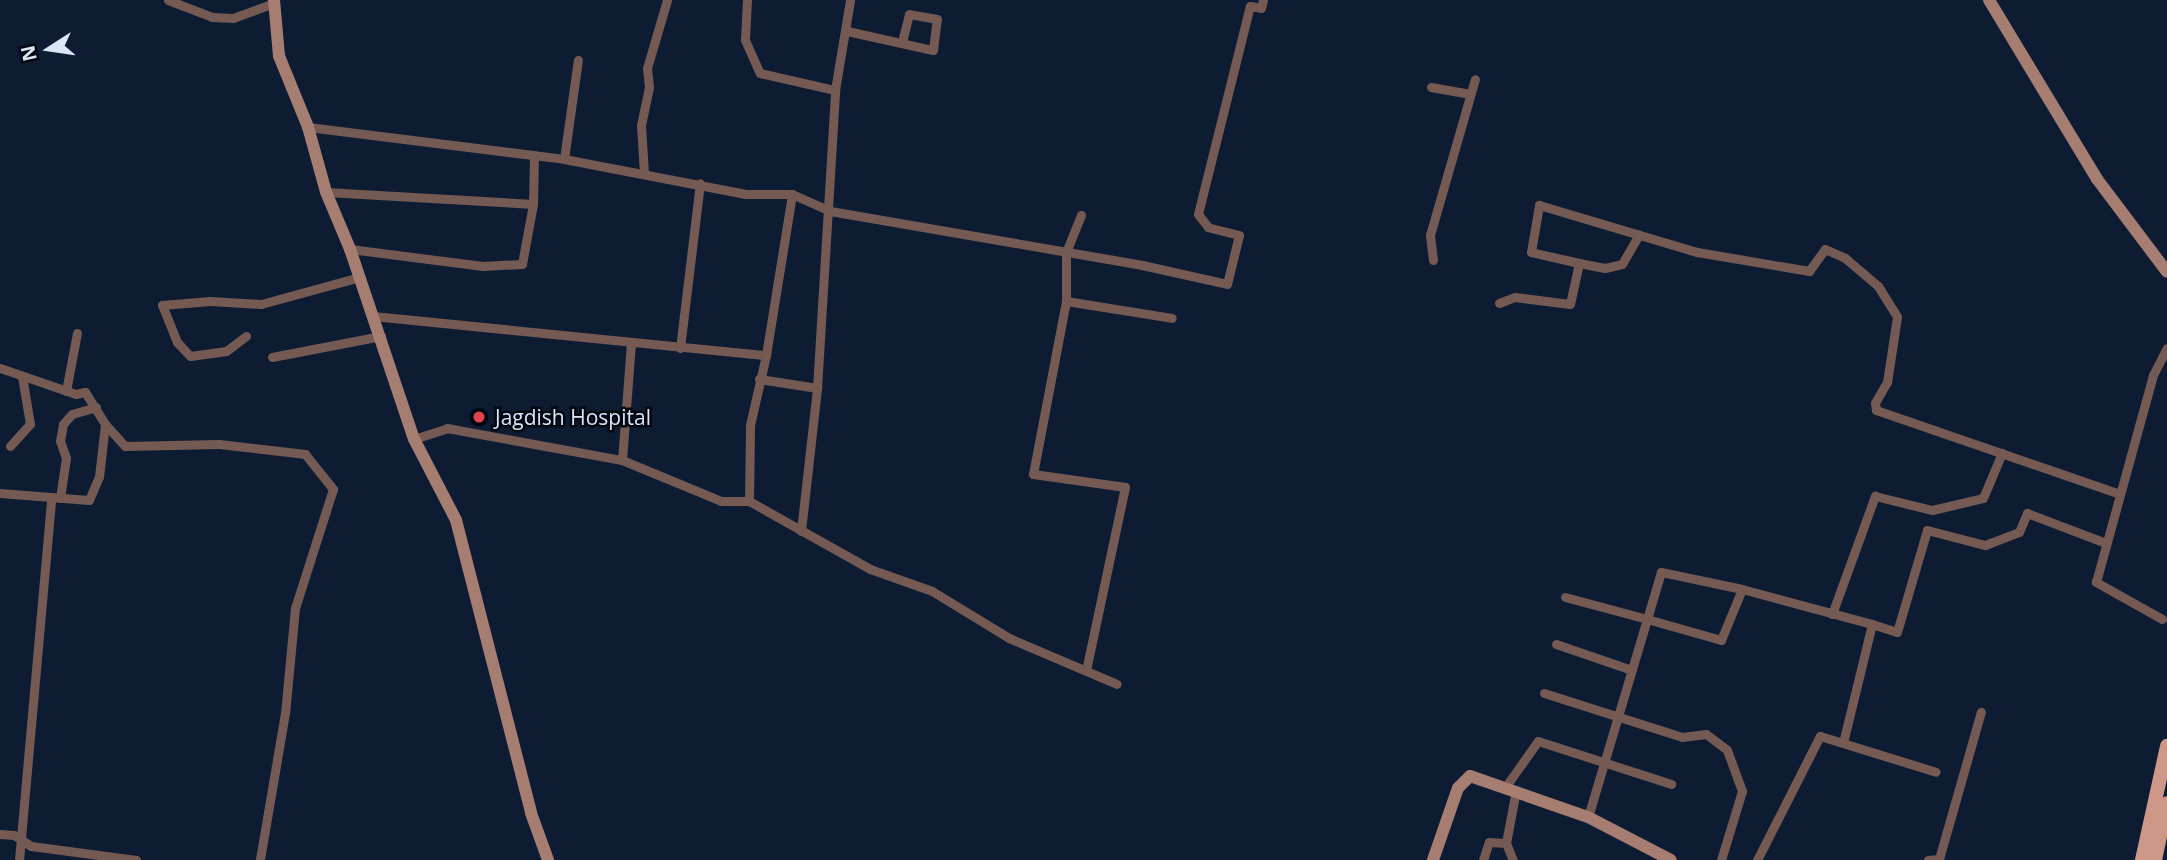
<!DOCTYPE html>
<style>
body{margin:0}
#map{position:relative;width:2167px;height:860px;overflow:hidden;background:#0e1c33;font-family:"Open Sans",sans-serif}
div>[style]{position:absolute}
.street>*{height:9px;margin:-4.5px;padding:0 4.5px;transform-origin:4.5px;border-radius:4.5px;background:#745a52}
.secondary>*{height:12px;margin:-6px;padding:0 6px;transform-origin:6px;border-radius:6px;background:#a67d71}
.primary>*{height:14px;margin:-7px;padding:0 7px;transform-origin:7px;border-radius:7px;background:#ce9888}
.dots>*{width:19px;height:19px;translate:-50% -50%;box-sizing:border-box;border:4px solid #030710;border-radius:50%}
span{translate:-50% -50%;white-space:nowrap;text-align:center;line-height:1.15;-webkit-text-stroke:5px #030710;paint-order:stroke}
.poi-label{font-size:21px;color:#dbe5f5}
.left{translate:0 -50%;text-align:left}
.north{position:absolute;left:14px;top:14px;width:70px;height:70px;-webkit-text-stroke:5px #030710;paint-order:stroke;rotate:258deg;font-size:19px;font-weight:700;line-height:28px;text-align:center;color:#dbe5f5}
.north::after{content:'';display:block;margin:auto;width:24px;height:32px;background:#dbe5f5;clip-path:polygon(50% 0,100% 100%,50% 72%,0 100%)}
</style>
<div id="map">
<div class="street">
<i style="left:168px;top:0;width:47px;rotate:21.1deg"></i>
<i style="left:212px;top:17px;width:21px;rotate:3deg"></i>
<i style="left:233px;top:18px;width:44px;rotate:-20.1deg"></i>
<i style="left:747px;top:0;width:40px;rotate:92.9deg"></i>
<i style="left:745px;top:40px;width:36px;rotate:66deg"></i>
<i style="left:760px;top:73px;width:77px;rotate:12.8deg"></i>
<i style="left:847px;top:31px;width:88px;rotate:12.5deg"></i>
<i style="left:933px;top:50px;width:31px;rotate:-83deg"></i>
<i style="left:937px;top:19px;width:28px;rotate:-170deg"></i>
<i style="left:909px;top:14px;width:29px;rotate:104deg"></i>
<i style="left:1431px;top:87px;width:40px;rotate:10deg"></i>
<i style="left:308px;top:127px;width:258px;rotate:7.1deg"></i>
<i style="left:564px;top:159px;width:185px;rotate:10.9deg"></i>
<i style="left:746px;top:194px;width:46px"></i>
<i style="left:792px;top:194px;width:42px;rotate:24.1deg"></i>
<i style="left:830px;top:211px;width:317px;rotate:9.8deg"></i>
<i style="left:1142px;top:265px;width:87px;rotate:12.6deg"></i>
<i style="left:1227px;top:284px;width:50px;rotate:-76.2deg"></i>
<i style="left:1239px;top:235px;width:32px;rotate:-166deg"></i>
<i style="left:1208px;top:227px;width:16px;rotate:-128deg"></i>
<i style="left:1198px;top:214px;width:214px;rotate:-76deg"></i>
<i style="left:1250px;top:6px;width:11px;rotate:10deg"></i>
<i style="left:1261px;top:8px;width:8px;rotate:-76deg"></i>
<i style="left:564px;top:159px;width:100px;rotate:-82deg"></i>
<i style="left:644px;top:173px;width:48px;rotate:-93.6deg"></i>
<i style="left:641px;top:125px;width:39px;rotate:-78deg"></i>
<i style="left:649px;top:87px;width:19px;rotate:-96deg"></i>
<i style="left:647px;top:68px;width:71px;rotate:-73.6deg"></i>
<i style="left:326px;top:192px;width:207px;rotate:3.3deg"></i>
<i style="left:1081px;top:215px;width:40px;rotate:112deg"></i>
<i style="left:1066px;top:252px;width:49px;rotate:90deg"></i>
<i style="left:1066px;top:301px;width:176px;rotate:100.8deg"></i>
<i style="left:1033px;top:474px;width:93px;rotate:8deg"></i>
<i style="left:1125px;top:487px;width:187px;rotate:102deg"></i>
<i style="left:350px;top:249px;width:134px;rotate:7.3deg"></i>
<i style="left:483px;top:266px;width:39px;rotate:-3deg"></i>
<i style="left:522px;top:264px;width:61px;rotate:-79.6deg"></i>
<i style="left:533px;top:204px;width:49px;rotate:-88.8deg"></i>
<i style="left:1433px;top:260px;width:25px;rotate:-97deg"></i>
<i style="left:1430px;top:235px;width:162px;rotate:-73.9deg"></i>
<i style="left:1579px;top:263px;width:26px;rotate:11deg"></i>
<i style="left:1605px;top:268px;width:17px;rotate:-13deg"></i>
<i style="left:1622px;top:264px;width:34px;rotate:-60deg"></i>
<i style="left:1066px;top:301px;width:107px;rotate:9.1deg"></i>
<i style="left:1499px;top:303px;width:17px;rotate:-21deg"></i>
<i style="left:1515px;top:297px;width:55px;rotate:7.3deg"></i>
<i style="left:1570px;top:304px;width:42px;rotate:-77.6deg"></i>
<i style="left:1579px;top:263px;width:49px;rotate:-167.1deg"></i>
<i style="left:1531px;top:252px;width:48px;rotate:-80.3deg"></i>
<i style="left:1539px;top:205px;width:165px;rotate:16.6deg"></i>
<i style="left:1697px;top:252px;width:114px;rotate:9.6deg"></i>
<i style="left:1809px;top:271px;width:27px;rotate:-54deg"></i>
<i style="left:1825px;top:249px;width:22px;rotate:24deg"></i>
<i style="left:1845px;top:258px;width:43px;rotate:40.3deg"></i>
<i style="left:1878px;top:286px;width:36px;rotate:58deg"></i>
<i style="left:1897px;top:317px;width:66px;rotate:98.7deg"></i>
<i style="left:1887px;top:382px;width:24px;rotate:120deg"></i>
<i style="left:1875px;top:403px;width:7px;rotate:82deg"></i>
<i style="left:1876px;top:410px;width:258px;rotate:19deg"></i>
<i style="left:373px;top:316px;width:395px;rotate:5.7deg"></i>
<i style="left:246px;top:336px;width:25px;rotate:143deg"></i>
<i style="left:226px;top:351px;width:36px;rotate:172deg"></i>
<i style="left:190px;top:356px;width:19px;rotate:-133deg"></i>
<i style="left:177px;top:342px;width:40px;rotate:-112deg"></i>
<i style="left:162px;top:305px;width:48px;rotate:-4.8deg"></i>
<i style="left:210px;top:301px;width:51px;rotate:3.4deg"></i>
<i style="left:261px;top:304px;width:103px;rotate:-15.3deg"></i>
<i style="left:680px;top:348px;width:166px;rotate:-83.1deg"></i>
<i style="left:272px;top:357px;width:111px;rotate:-10.9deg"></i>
<i style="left:0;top:368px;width:80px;rotate:18.9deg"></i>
<i style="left:76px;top:394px;width:9px;rotate:-13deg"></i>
<i style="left:85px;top:392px;width:38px;rotate:58deg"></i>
<i style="left:759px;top:379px;width:59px;rotate:8.8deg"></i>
<i style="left:66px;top:391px;width:59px;rotate:-79.3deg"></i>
<i style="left:414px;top:439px;width:35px;rotate:-18deg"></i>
<i style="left:447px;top:428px;width:178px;rotate:10.4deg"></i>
<i style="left:622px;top:460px;width:107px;rotate:22.5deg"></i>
<i style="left:721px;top:501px;width:28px"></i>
<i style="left:749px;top:501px;width:139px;rotate:29.3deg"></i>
<i style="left:870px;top:569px;width:66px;rotate:19.5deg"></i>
<i style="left:932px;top:591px;width:90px;rotate:31.4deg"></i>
<i style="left:1009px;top:638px;width:117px;rotate:23.1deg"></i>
<i style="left:10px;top:446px;width:30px;rotate:-48deg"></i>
<i style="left:30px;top:424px;width:49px;rotate:-99.5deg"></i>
<i style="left:622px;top:460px;width:116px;rotate:-85.6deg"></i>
<i style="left:0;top:493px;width:89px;rotate:4.5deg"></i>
<i style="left:89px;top:500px;width:25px;rotate:-67deg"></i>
<i style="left:99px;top:477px;width:53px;rotate:-83.5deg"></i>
<i style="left:105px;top:424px;width:30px;rotate:48deg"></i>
<i style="left:125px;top:446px;width:94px;rotate:-1.2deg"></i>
<i style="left:219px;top:444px;width:87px;rotate:6.6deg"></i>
<i style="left:305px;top:454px;width:45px;rotate:51.3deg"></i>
<i style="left:333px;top:489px;width:125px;rotate:107.7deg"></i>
<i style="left:295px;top:608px;width:105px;rotate:95.4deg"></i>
<i style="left:285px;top:713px;width:149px;rotate:99.7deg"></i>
<i style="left:60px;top:498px;width:40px;rotate:-81.5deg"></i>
<i style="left:66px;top:458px;width:18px;rotate:-109deg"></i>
<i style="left:60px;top:441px;width:17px;rotate:-80deg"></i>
<i style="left:63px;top:424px;width:13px;rotate:-48deg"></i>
<i style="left:72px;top:414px;width:25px;rotate:-16deg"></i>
<i style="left:749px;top:501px;width:76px;rotate:-89.2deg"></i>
<i style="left:750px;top:425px;width:72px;rotate:-77.1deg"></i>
<i style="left:766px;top:355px;width:163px;rotate:-80.8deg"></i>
<i style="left:801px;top:531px;width:144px;rotate:-83.6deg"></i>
<i style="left:817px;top:388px;width:299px;rotate:-86.5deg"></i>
<i style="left:835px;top:90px;width:91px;rotate:-80.5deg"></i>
<i style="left:1742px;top:589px;width:135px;rotate:15.1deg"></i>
<i style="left:1872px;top:624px;width:122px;rotate:103.7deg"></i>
<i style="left:1565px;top:597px;width:85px;rotate:15deg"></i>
<i style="left:1647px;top:619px;width:77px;rotate:15.8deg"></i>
<i style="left:1721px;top:640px;width:55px;rotate:-67.6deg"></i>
<i style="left:1742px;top:589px;width:83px;rotate:-168.1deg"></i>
<i style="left:1661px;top:572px;width:49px;rotate:106.6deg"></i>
<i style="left:1647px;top:619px;width:207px;rotate:106.6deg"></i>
<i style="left:1832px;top:614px;width:126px;rotate:-70deg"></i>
<i style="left:1875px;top:496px;width:59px;rotate:13.8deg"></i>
<i style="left:1932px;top:510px;width:52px;rotate:-13.2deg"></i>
<i style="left:1983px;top:498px;width:49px;rotate:-67.1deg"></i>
<i style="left:2162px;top:619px;width:76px;rotate:-150.7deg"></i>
<i style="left:2096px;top:582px;width:215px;rotate:-74.6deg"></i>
<i style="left:2153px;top:375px;width:30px;rotate:-63deg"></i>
<i style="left:1872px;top:624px;width:26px;rotate:18deg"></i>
<i style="left:1897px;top:632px;width:106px;rotate:-73.6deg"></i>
<i style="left:1927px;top:530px;width:60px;rotate:14.5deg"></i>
<i style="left:1985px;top:545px;width:36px;rotate:-21deg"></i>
<i style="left:2019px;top:532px;width:21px;rotate:-67deg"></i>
<i style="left:2027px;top:513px;width:85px;rotate:20.8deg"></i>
<i style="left:1556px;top:644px;width:80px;rotate:18.9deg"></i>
<i style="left:1544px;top:693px;width:145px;rotate:17.7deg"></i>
<i style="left:1682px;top:737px;width:24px;rotate:-7deg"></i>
<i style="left:1706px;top:734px;width:26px;rotate:37deg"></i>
<i style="left:1727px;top:750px;width:44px;rotate:69.9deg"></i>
<i style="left:1742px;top:791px;width:72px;rotate:106.9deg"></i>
<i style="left:1506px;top:786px;width:55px;rotate:-54.6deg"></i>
<i style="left:1538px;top:741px;width:140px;rotate:17.9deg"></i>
<i style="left:0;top:834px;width:14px;rotate:4deg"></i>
<i style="left:14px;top:835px;width:20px;rotate:33deg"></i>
<i style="left:31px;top:846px;width:106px;rotate:7.6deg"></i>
<i style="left:1506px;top:843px;width:54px;rotate:-79.3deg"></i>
<i style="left:19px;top:860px;width:360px;rotate:-84.9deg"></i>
<i style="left:1483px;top:860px;width:19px;rotate:-72deg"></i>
<i style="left:1489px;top:842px;width:17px;rotate:3deg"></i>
<i style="left:1506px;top:843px;width:18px;rotate:68deg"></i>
<i style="left:1757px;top:860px;width:139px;rotate:-63.1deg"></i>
<i style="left:1820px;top:736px;width:121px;rotate:17.2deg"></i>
<i style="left:1928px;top:860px;width:11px;rotate:-5deg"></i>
<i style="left:1939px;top:859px;width:153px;rotate:-74.1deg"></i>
</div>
<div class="secondary">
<i style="left:274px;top:0;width:56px;rotate:84.9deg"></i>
<i style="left:279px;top:56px;width:77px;rotate:67.8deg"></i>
<i style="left:308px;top:127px;width:67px;rotate:74.5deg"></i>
<i style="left:326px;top:192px;width:62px;rotate:67.2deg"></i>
<i style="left:350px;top:249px;width:200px;rotate:71.4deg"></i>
<i style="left:414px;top:439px;width:91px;rotate:62.6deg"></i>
<i style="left:456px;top:520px;width:302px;rotate:75.6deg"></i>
<i style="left:531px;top:813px;width:50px;rotate:70.1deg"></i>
<i style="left:1989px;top:0;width:209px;rotate:58.9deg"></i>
<i style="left:2097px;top:179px;width:116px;rotate:53deg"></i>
<i style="left:1433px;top:860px;width:76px;rotate:-70.9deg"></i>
<i style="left:1458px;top:788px;width:17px;rotate:-45deg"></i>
<i style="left:1470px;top:776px;width:125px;rotate:19.2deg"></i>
<i style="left:1588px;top:817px;width:93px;rotate:27.4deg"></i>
</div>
<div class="primary">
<i style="left:2142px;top:860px;width:117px;rotate:-77.6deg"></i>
<i style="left:2155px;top:860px;width:58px;rotate:-78.1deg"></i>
</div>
<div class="dots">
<i style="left:479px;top:417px;background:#e0444e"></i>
</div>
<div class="poi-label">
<span class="left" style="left:495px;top:417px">Jagdish Hospital</span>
</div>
<div class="north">N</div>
</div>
